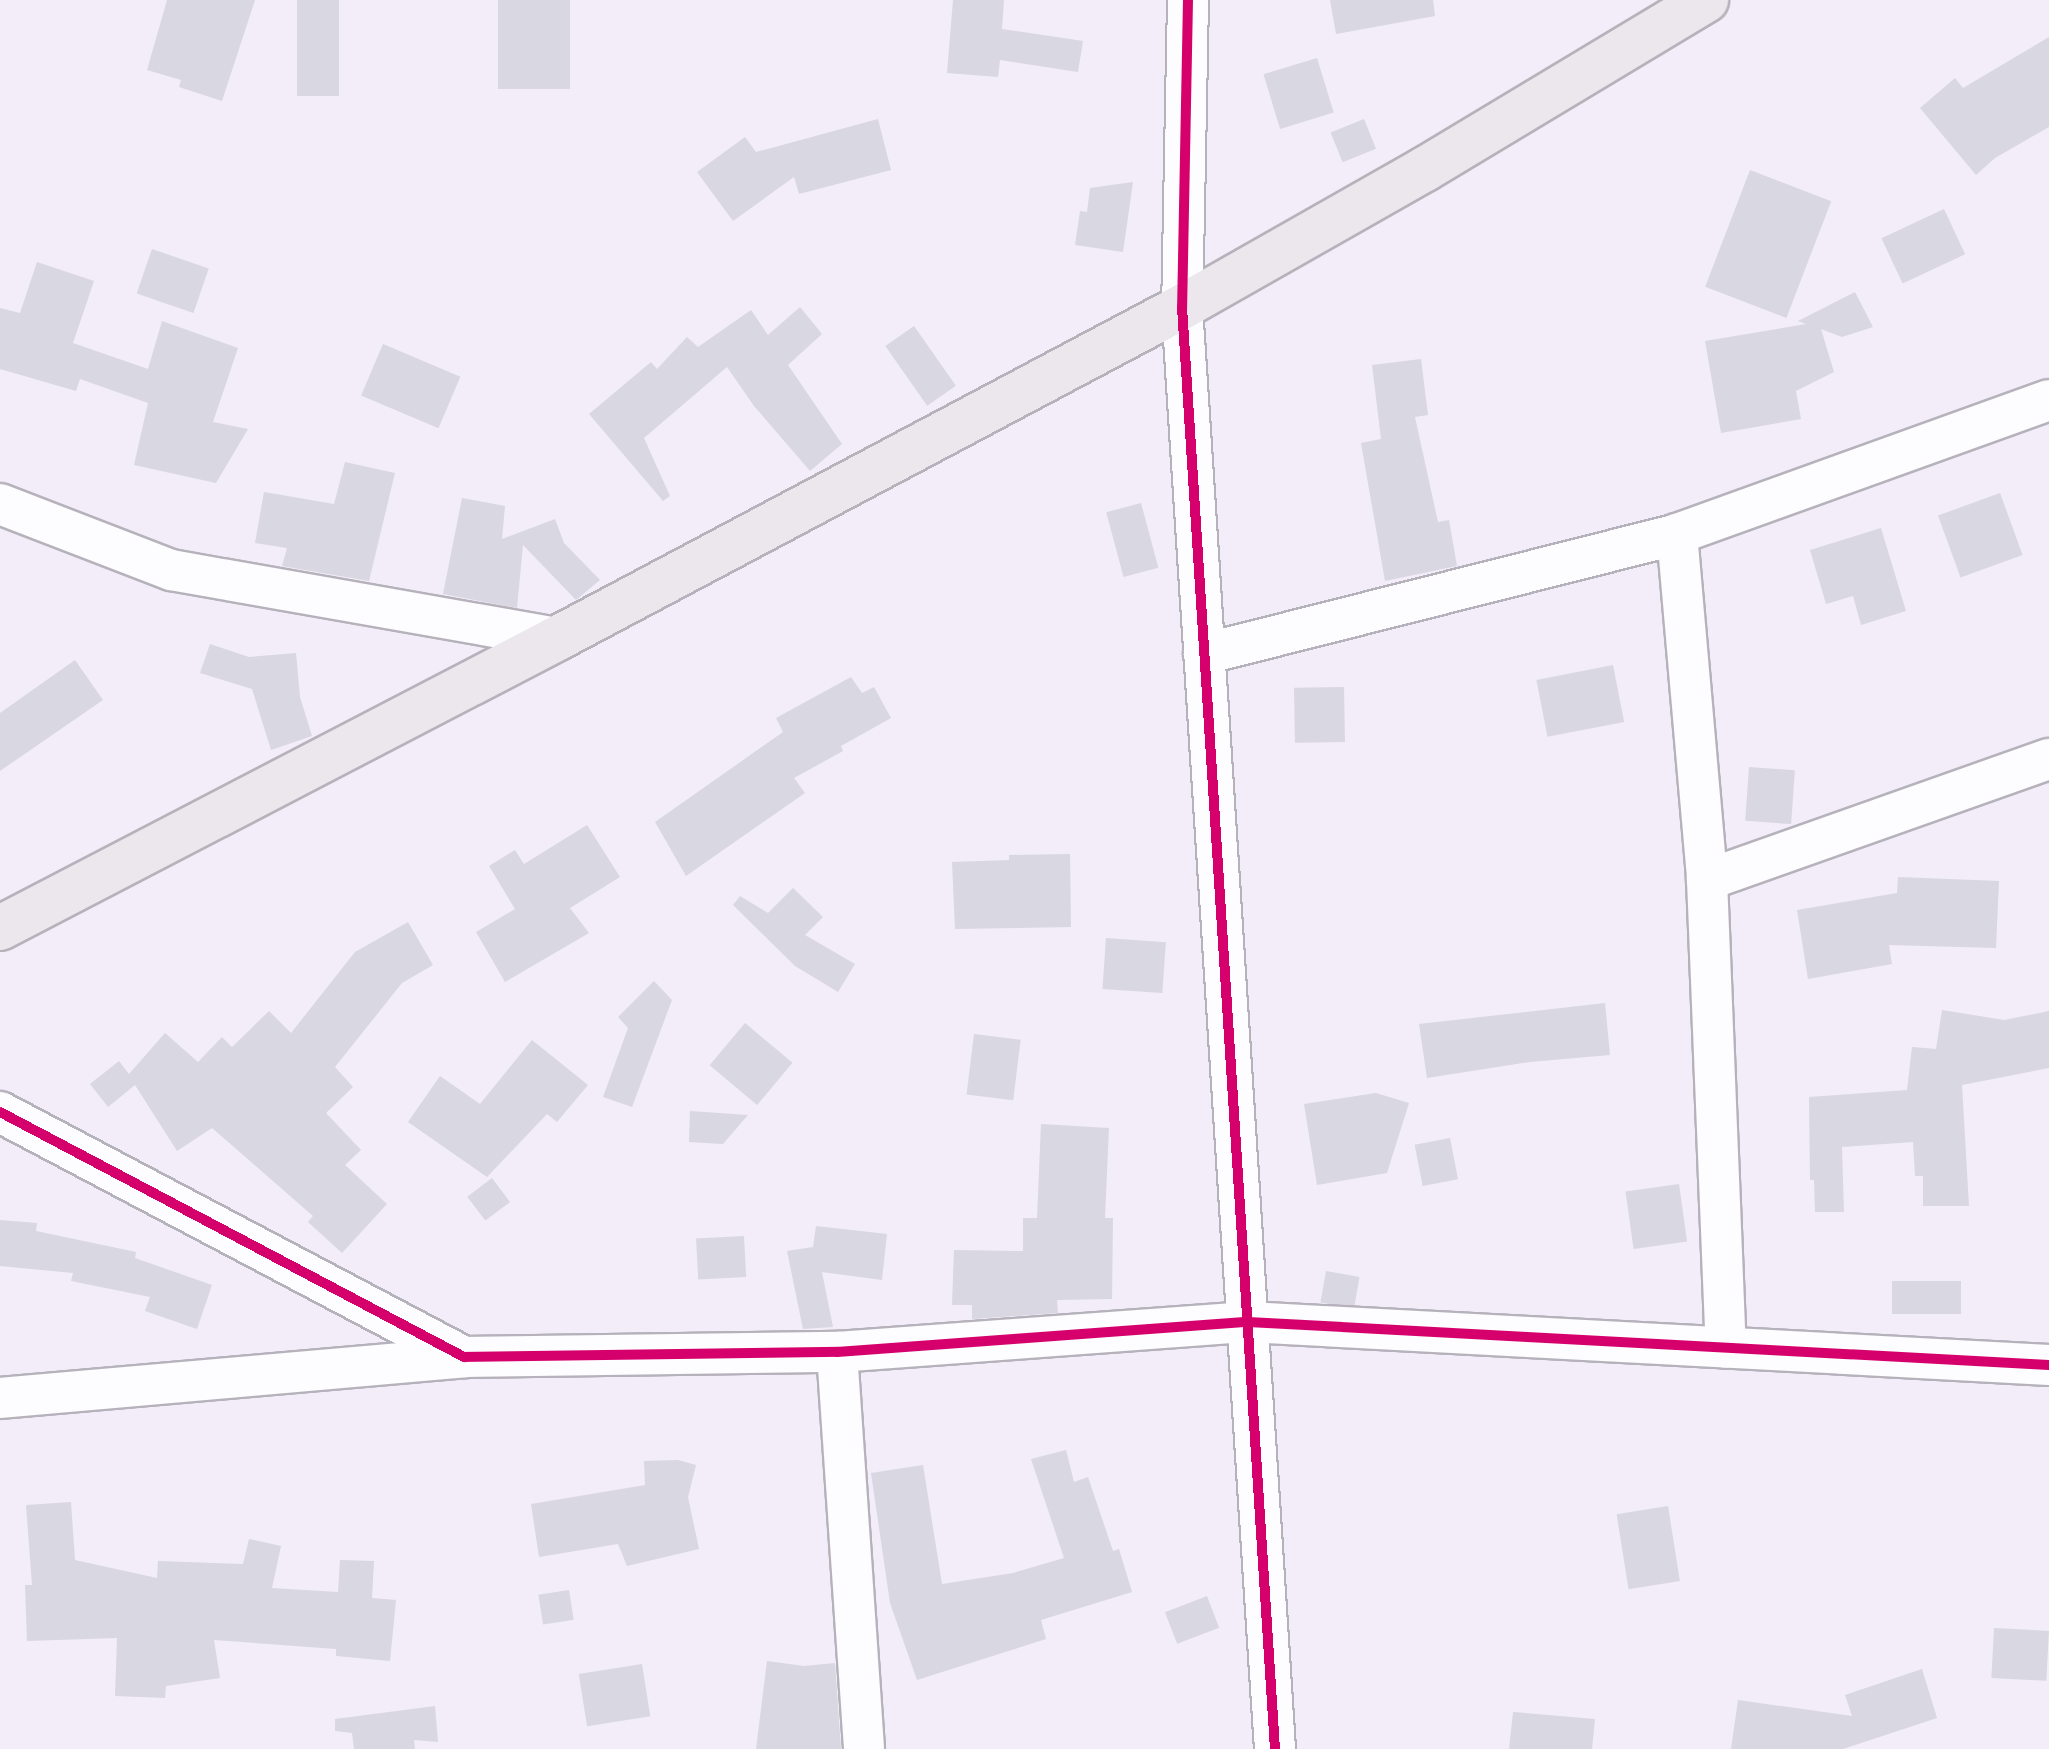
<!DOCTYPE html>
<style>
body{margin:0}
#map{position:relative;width:2049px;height:1749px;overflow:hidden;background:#f2edf8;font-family:Poppins,sans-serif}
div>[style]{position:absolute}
.building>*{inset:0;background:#d9d7e1;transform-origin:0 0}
.roads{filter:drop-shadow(2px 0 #b6b2bb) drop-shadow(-2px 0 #b6b2bb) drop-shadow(0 2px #b6b2bb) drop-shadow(0 -2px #b6b2bb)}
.minor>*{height:40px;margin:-20px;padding:0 20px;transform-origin:20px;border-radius:20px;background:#fdfcfe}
.major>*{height:44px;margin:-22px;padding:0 22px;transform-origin:22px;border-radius:22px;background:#ece6ed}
.cycleway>*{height:10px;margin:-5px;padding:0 5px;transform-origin:5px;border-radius:5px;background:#d6006c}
span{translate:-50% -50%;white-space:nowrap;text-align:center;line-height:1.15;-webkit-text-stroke:6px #fbf9fe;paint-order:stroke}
</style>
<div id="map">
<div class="building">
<i style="clip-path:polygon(167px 0,255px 0,222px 101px,179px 87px,181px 80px,147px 70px)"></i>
<i style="left:297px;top:0;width:42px;height:96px"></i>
<i style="left:498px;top:0;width:72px;height:89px"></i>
<i style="clip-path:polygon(953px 0,1004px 0,1002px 29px,1083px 41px,1078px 72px,1000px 60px,998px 77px,947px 73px)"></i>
<i style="clip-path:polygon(1330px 0,1433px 0,1435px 16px,1336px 34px)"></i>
<i style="clip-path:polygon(2049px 37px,2049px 127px,1995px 158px,1976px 175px,1920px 108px,1955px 78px,1963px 88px)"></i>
<i style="left:1317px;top:58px;width:57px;height:56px;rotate:73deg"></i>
<i style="clip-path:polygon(878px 119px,891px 170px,799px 194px,794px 177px,733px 221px,697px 172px,745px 137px,756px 152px)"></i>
<i style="left:1364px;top:119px;width:32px;height:36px;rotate:68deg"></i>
<i style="left:1750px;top:170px;width:87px;height:125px;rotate:21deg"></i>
<i style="clip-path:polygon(1133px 182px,1123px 252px,1075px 245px,1080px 211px,1087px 212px,1090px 188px)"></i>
<i style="left:1944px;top:209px;width:50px;height:69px;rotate:65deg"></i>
<i style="left:152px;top:249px;width:60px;height:47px;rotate:19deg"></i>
<i style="clip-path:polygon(37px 262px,94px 281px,73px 343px,148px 369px,162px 321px,238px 348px,213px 422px,248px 429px,216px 483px,134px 465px,148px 403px,80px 379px,76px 391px,0 369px,0 308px,20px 313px)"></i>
<i style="clip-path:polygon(1855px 292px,1873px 327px,1842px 337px,1821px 329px,1834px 372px,1796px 391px,1801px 419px,1721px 433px,1705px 341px,1806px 324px,1798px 321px)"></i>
<i style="clip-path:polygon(800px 307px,822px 334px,788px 365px,842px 444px,810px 471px,754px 406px,727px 367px,644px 438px,670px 496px,663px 501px,589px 414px,651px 362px,657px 369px,687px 337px,698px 347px,751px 310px,768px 335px)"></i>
<i style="left:914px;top:326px;width:73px;height:35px;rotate:55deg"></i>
<i style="left:383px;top:344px;width:84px;height:56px;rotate:23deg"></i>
<i style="clip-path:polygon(1421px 359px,1428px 415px,1415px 417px,1438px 522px,1449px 520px,1457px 566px,1385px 581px,1361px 443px,1381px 439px,1372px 365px)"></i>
<i style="clip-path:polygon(345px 462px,395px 473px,369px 581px,282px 566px,287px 548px,255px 543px,264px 492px,334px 504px)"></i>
<i style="left:2000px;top:493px;width:66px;height:66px;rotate:70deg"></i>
<i style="clip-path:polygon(462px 498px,505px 506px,502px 539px,555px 519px,564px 543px,600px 580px,576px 600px,523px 545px,517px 608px,443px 594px)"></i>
<i style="left:1141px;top:503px;width:67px;height:36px;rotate:75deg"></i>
<i style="clip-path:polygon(1881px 528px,1906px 611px,1861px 625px,1853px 596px,1826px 604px,1810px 550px)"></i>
<i style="clip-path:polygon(210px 644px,249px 657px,296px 653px,300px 697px,312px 736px,271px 750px,252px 689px,200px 673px)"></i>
<i style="clip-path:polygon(75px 660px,103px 700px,0 771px,0 713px)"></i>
<i style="left:1613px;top:665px;width:58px;height:78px;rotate:79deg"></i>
<i style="clip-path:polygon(851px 677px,862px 693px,874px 687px,891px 718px,841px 746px,843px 751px,794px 778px,805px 793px,686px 876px,655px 822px,783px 732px,776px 718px)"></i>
<i style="left:1344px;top:687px;width:55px;height:50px;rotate:89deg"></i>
<i style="left:1749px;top:767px;width:46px;height:54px;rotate:4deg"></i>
<i style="clip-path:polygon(587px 825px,620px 877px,570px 908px,589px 933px,505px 982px,476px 932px,515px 909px,489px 866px,515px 850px,524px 864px)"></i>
<i style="clip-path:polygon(1070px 854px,1071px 927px,955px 929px,952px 862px,1009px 860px,1009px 855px)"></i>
<i style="clip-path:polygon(1898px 877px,1999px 881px,1996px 948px,1889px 945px,1892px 964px,1808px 979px,1797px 910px,1897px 893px)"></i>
<i style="clip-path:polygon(793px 888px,823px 917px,805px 935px,855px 964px,838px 992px,795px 966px,733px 905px,740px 896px,768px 913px)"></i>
<i style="clip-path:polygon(408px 922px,433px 965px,402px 983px,335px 1067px,353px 1087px,326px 1113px,361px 1150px,345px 1165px,387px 1204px,342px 1253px,308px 1222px,313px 1216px,212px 1128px,177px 1151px,135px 1085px,108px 1107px,90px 1084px,119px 1061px,129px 1074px,165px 1033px,198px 1062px,222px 1037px,232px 1047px,269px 1011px,291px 1033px,355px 952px)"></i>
<i style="left:1106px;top:938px;width:60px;height:51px;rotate:4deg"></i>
<i style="clip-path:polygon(654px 981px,672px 1000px,632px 1107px,603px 1097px,628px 1028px,618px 1017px)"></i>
<i style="clip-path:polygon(1605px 1003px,1610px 1055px,1530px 1062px,1427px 1078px,1419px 1024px)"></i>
<i style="clip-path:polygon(1942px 1010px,2004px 1020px,2049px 1011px,2049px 1068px,1962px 1085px,1969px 1206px,1923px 1206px,1923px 1176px,1915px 1176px,1913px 1142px,1842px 1147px,1844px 1212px,1815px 1212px,1814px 1180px,1810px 1180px,1809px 1097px,1907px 1090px,1912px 1047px,1936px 1049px)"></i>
<i style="left:745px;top:1023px;width:62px;height:55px;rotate:40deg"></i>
<i style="left:974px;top:1034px;width:47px;height:61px;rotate:7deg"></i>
<i style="clip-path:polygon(532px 1040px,588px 1085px,557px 1122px,547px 1114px,487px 1177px,408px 1122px,440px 1076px,480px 1104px)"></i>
<i style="clip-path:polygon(1376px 1093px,1409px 1103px,1387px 1173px,1317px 1185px,1304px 1104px)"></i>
<i style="clip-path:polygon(690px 1111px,748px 1115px,723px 1144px,689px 1142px)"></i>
<i style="clip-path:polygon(1041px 1124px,1109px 1128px,1105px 1218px,1113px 1218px,1112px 1299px,1057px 1300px,1058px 1313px,972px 1319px,972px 1305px,952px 1305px,954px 1250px,1023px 1251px,1023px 1218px,1037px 1218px)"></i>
<i style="left:1450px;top:1138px;width:42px;height:36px;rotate:79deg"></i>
<i style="left:492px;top:1178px;width:30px;height:31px;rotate:53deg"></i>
<i style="left:1679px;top:1184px;width:58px;height:54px;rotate:82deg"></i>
<i style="clip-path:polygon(0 1220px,37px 1223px,36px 1231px,136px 1252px,135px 1258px,212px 1285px,197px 1329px,145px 1311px,150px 1297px,71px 1281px,73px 1273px,0 1266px)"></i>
<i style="clip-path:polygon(816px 1226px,887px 1234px,882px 1280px,822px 1272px,833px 1327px,803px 1329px,787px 1251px,813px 1247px)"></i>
<i style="left:744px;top:1236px;width:41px;height:48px;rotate:87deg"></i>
<i style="left:1326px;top:1271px;width:34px;height:32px;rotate:10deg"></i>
<i style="left:1961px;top:1281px;width:33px;height:69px;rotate:90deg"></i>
<i style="clip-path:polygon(1066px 1450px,1074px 1482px,1088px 1477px,1113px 1551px,1119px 1549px,1132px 1592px,1041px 1620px,1046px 1639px,917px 1680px,890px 1603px,871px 1473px,923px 1465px,942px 1584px,1013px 1573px,1064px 1558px,1031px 1459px)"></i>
<i style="clip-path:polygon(678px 1460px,696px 1465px,688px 1497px,699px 1549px,627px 1566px,618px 1544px,539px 1557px,531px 1504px,645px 1485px,644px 1461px)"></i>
<i style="clip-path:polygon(71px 1502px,75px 1560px,157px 1578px,158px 1561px,243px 1564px,249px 1539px,281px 1546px,272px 1588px,338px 1592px,340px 1560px,374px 1561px,372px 1598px,396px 1600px,390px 1661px,336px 1656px,336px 1649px,214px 1640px,220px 1678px,166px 1686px,165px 1698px,115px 1696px,117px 1638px,27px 1641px,25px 1585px,32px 1585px,26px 1505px)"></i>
<i style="left:1668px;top:1506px;width:76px;height:52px;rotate:81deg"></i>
<i style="left:569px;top:1590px;width:30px;height:31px;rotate:81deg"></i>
<i style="left:1207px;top:1596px;width:34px;height:45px;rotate:69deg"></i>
<i style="left:1994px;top:1628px;width:55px;height:50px;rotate:3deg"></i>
<i style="clip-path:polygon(767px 1661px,804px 1666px,835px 1663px,841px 1749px,756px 1749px)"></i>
<i style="left:642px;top:1664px;width:53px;height:64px;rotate:81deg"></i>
<i style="clip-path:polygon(1922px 1669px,1937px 1718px,1843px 1749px,1731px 1749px,1738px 1700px,1852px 1716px,1845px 1695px)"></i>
<i style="clip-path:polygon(435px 1706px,438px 1742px,414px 1740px,415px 1749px,354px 1749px,352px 1733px,335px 1731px,335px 1719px)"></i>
<i style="clip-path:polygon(1513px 1712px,1595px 1719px,1592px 1749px,1509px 1749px)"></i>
</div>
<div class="roads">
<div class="minor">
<i style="left:1188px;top:0;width:307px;rotate:91.1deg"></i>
<i style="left:1182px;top:307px;width:1445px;rotate:86.31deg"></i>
<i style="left:0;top:504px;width:183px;rotate:21.1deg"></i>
<i style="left:171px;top:570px;width:393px;rotate:10deg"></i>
<i style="left:1677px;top:534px;width:347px;rotate:85deg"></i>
<i style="left:1707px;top:880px;width:468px;rotate:87.7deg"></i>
<i style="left:1204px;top:654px;width:488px;rotate:-14.2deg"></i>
<i style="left:1677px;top:534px;width:395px;rotate:-19.8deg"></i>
<i style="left:1707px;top:880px;width:363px;rotate:-19.5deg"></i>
<i style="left:0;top:1112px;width:525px;rotate:27.83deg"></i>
<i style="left:464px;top:1357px;width:373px;rotate:-0.8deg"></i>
<i style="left:837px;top:1352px;width:412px;rotate:-4.2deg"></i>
<i style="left:1248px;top:1322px;width:802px;rotate:3.07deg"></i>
<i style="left:837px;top:1352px;width:398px;rotate:86.1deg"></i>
<i style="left:0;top:1398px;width:466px;rotate:-5deg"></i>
</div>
<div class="major">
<i style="left:0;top:928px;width:629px;rotate:-27.46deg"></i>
<i style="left:558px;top:638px;width:706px;rotate:-27.94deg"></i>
<i style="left:1182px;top:307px;width:279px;rotate:-29.6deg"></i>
<i style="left:1425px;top:169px;width:328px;rotate:-31deg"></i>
</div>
</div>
<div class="cycleway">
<i style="left:1188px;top:0;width:307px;rotate:91.1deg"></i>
<i style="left:1182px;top:307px;width:1445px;rotate:86.31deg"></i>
<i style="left:0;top:1112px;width:525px;rotate:27.83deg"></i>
<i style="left:464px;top:1357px;width:373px;rotate:-0.8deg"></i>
<i style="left:837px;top:1352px;width:412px;rotate:-4.2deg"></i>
<i style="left:1248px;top:1322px;width:802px;rotate:3.07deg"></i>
</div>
</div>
